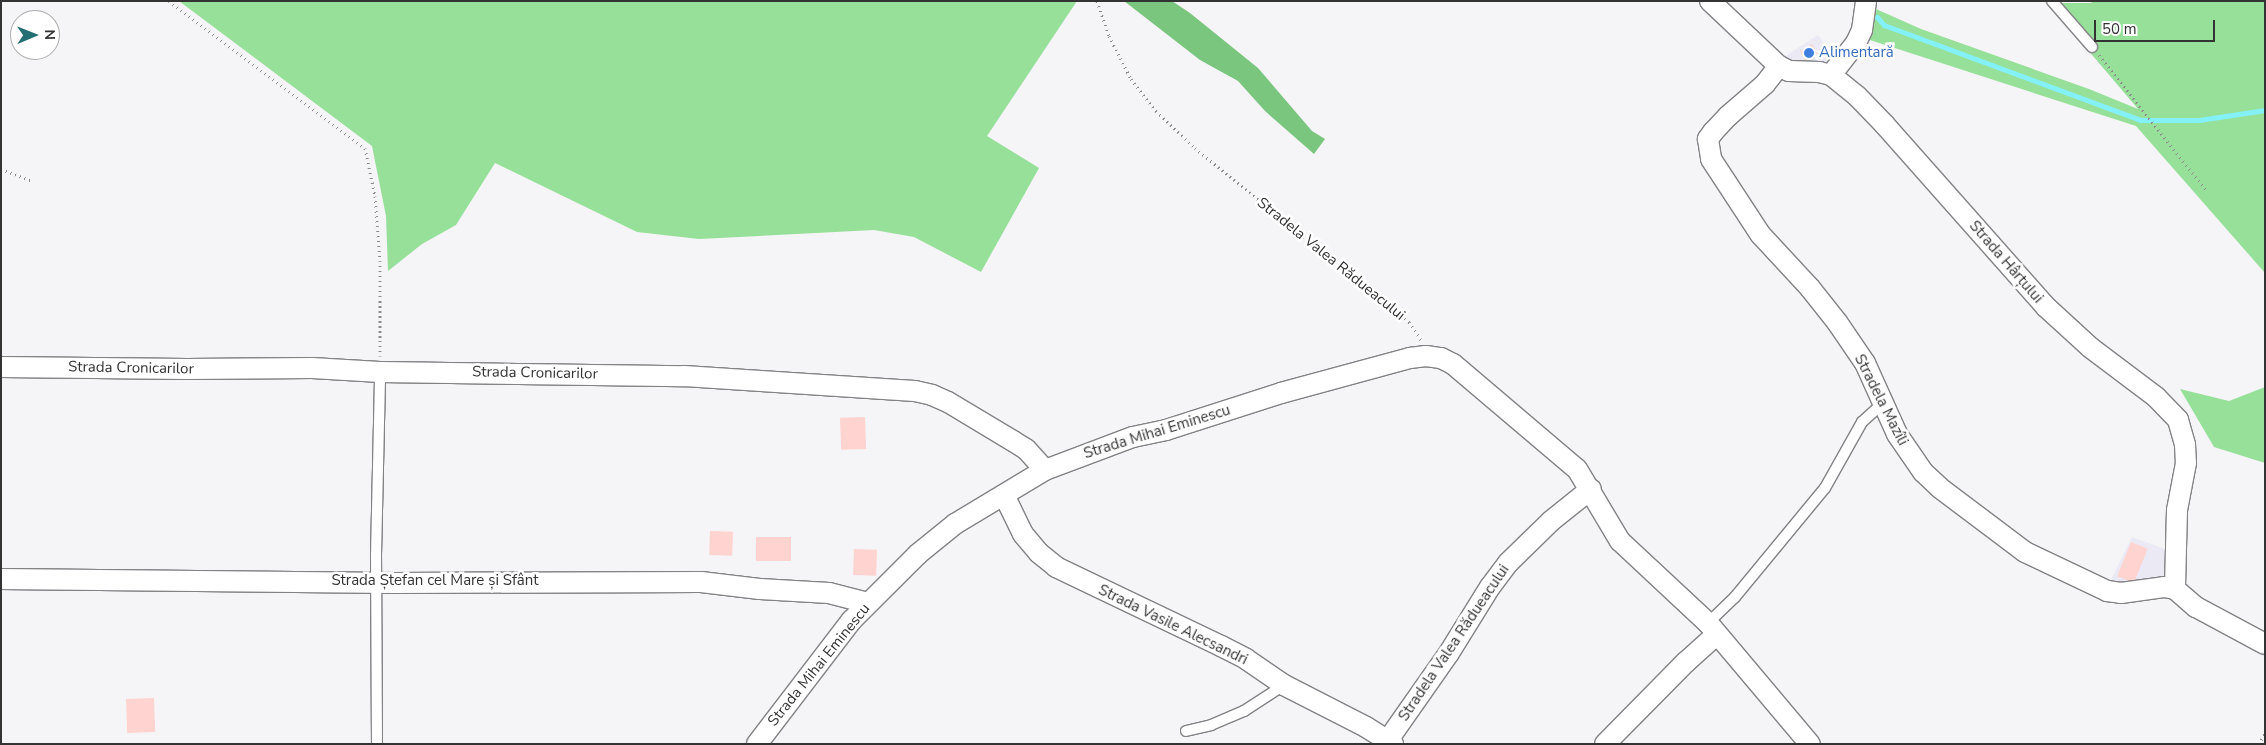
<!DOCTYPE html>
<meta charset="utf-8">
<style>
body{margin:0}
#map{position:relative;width:2266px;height:745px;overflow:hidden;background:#f5f4f7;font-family:"Nunito Sans",sans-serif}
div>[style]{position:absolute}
.built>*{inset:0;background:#eae9f4}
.green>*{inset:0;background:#97e099}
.forest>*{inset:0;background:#7bc67f}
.stream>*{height:5px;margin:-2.5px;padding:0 2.5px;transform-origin:2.5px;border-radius:2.5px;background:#84f1f9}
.building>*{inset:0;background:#ffd3cf;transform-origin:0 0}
.path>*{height:3px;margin-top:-1.5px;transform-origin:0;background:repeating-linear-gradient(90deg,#8b8a8c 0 1px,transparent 0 5px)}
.roads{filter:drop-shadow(1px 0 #838386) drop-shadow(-1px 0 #838386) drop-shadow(0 1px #838386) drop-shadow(0 -1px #838386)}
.service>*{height:10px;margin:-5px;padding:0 5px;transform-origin:5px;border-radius:5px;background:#fff}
.minor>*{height:20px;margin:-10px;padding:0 10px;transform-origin:10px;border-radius:10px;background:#fff}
.dots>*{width:14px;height:14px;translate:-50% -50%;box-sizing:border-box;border:2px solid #fff;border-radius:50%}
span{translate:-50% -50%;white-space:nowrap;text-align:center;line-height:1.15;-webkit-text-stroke:5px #fff;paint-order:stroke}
.shop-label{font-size:15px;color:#366cbe}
.left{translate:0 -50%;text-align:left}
.street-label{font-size:15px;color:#333334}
.frame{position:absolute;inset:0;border:2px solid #333334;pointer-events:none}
.north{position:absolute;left:10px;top:10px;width:50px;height:50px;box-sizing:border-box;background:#fff;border:1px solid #adadae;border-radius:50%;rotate:89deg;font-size:14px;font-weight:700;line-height:20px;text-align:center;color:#333334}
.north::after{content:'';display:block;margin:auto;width:18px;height:22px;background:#246f73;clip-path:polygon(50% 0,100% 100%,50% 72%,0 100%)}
.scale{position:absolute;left:2094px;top:20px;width:121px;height:22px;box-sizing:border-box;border:2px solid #333334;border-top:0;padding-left:6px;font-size:15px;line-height:18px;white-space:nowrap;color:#333334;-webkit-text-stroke:4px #fff;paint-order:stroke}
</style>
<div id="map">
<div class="built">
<i style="clip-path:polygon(1818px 35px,1834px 58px,1815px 66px,1794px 65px,1781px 59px)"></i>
<i style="clip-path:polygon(2132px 537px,2165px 549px,2164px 578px,2130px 586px,2110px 582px)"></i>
</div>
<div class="green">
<i style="clip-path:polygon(179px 1px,1077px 1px,987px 136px,1039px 168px,981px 272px,914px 237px,874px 230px,699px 239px,637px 232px,495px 163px,456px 225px,422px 244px,388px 271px,386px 216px,372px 146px)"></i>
<i style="clip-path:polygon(2093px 1px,2265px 1px,2265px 273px,2136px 126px,1870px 40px,1876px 9px,1921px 29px,2089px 89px,2138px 109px,2054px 10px,2061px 3px,2091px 3px)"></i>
<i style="clip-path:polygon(2265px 387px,2265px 463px,2214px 447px,2180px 389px,2229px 401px)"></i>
</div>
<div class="forest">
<i style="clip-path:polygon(1124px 1px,1172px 1px,1190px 13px,1258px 68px,1312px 131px,1325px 139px,1314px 154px,1265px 111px,1238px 81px,1200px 60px)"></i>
</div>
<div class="stream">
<i style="left:1877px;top:17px;width:11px;rotate:49deg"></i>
<i style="left:1884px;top:25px;width:274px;rotate:20.3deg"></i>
<i style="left:2141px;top:120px;width:58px"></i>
<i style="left:2199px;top:120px;width:67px;rotate:-8.6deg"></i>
</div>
<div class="building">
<i style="left:1812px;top:44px;width:12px;height:14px;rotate:59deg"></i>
<i style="left:865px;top:417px;width:32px;height:25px;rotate:88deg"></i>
<i style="left:710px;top:531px;width:23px;height:24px;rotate:2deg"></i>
<i style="left:756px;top:537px;width:35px;height:24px"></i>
<i style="left:2131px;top:542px;width:18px;height:37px;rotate:22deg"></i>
<i style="left:854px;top:549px;width:23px;height:26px;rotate:2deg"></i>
<i style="left:154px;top:698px;width:34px;height:28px;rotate:88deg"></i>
</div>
<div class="path">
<i style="left:169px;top:1px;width:245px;rotate:36.9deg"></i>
<i style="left:365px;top:148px;width:49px;rotate:78.2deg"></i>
<i style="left:375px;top:196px;width:65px;rotate:85.6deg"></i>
<i style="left:380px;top:261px;width:95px;rotate:90deg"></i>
<i style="left:1097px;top:1px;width:37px;rotate:71deg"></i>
<i style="left:1109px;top:36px;width:48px;rotate:62.9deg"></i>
<i style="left:1131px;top:79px;width:41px;rotate:52deg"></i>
<i style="left:1156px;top:111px;width:54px;rotate:43.5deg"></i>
<i style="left:1195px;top:148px;width:276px;rotate:39.1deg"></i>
<i style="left:1409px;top:322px;width:22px;rotate:56deg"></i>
<i style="left:2099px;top:55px;width:172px;rotate:51.6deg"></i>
<i style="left:1px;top:169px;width:34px;rotate:21deg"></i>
<i style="left:2259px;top:744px;width:13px;rotate:-61deg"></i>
</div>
<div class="roads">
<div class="service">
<i style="left:2052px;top:1px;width:61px;rotate:49deg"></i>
<i style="left:1708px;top:623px;width:37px;rotate:-44deg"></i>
<i style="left:1735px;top:597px;width:141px;rotate:-50.5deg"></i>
<i style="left:1825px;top:488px;width:76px;rotate:-60.7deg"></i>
<i style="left:1862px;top:422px;width:28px;rotate:-42deg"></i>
<i style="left:1186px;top:731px;width:26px;rotate:-13deg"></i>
<i style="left:1211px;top:725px;width:36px;rotate:-23deg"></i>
<i style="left:1244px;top:711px;width:48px;rotate:-33deg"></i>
<i style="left:377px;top:744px;width:189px;rotate:-90.3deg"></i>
<i style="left:376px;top:555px;width:183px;rotate:-88.7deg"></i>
</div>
<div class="minor">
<i style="left:1710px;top:1px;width:95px;rotate:43.3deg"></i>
<i style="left:1779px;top:66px;width:11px;rotate:27deg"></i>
<i style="left:1789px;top:71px;width:30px;rotate:2deg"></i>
<i style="left:1819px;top:72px;width:12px;rotate:14deg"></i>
<i style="left:1831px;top:75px;width:33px;rotate:39deg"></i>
<i style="left:1857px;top:96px;width:40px;rotate:46deg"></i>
<i style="left:1885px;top:125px;width:242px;rotate:48.5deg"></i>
<i style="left:2045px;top:306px;width:62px;rotate:42.4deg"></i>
<i style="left:2091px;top:348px;width:81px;rotate:37deg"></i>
<i style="left:2156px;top:397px;width:32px;rotate:46deg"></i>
<i style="left:2178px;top:420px;width:26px;rotate:74deg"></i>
<i style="left:2185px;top:445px;width:18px;rotate:87deg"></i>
<i style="left:2186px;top:463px;width:48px;rotate:100.8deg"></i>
<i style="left:2177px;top:510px;width:79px;rotate:91.5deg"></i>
<i style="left:1779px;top:66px;width:23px;rotate:128deg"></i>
<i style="left:1765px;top:84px;width:49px;rotate:139.1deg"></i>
<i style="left:1728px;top:116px;width:22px;rotate:133deg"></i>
<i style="left:1713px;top:132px;width:9px;rotate:126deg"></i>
<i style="left:1708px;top:139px;width:20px;rotate:81deg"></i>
<i style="left:1711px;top:159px;width:90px;rotate:56.8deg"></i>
<i style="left:1760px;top:234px;width:74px;rotate:47.2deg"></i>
<i style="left:1810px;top:288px;width:43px;rotate:51.5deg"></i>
<i style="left:1837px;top:322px;width:50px;rotate:55.7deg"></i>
<i style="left:1865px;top:363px;width:78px;rotate:65.7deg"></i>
<i style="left:1897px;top:434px;width:46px;rotate:55.6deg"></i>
<i style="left:1923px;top:472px;width:23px;rotate:43deg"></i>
<i style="left:1940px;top:488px;width:106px;rotate:37deg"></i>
<i style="left:2025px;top:552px;width:91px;rotate:25.4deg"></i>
<i style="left:2107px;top:591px;width:14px;rotate:8deg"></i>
<i style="left:2121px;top:593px;width:43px;rotate:-7.9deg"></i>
<i style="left:2164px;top:587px;width:11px;rotate:10deg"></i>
<i style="left:2175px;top:589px;width:28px;rotate:41deg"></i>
<i style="left:2196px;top:607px;width:78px;rotate:28.2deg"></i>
<i style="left:1831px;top:75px;width:41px;rotate:-52deg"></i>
<i style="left:1856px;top:43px;width:14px;rotate:-65deg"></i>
<i style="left:1862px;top:30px;width:29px;rotate:-82deg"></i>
<i style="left:1px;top:367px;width:186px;rotate:0.6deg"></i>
<i style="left:187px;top:369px;width:125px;rotate:-0.5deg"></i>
<i style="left:312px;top:368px;width:68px;rotate:3.4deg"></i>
<i style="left:380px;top:372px;width:304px;rotate:0.8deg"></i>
<i style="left:684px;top:376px;width:231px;rotate:3.7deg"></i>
<i style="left:915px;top:391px;width:17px;rotate:13deg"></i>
<i style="left:932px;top:395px;width:17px;rotate:24deg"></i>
<i style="left:948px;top:402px;width:76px;rotate:31deg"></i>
<i style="left:1013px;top:441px;width:15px;rotate:32deg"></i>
<i style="left:1026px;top:449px;width:28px;rotate:48deg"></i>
<i style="left:1004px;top:495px;width:43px;rotate:64deg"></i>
<i style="left:1023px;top:534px;width:25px;rotate:50deg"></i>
<i style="left:1039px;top:553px;width:22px;rotate:39deg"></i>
<i style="left:1056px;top:567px;width:183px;rotate:25.6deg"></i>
<i style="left:1221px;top:646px;width:28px;rotate:27deg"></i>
<i style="left:1246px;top:659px;width:46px;rotate:34.4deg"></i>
<i style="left:1284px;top:685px;width:92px;rotate:27.1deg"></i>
<i style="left:1366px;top:727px;width:32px;rotate:32deg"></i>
<i style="left:1px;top:579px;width:392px;rotate:0.6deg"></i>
<i style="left:393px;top:583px;width:308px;rotate:-0.2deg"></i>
<i style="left:701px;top:582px;width:59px;rotate:6.8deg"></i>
<i style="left:760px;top:589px;width:69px;rotate:3.3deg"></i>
<i style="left:829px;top:593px;width:40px;rotate:14.4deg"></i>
<i style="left:1388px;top:740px;width:106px;rotate:-55deg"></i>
<i style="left:1449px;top:653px;width:78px;rotate:-58.2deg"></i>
<i style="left:1490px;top:587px;width:30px;rotate:-53deg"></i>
<i style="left:1508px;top:563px;width:60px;rotate:-44.3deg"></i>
<i style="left:1551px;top:521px;width:51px;rotate:-38.7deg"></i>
<i style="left:757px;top:744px;width:155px;rotate:-52.6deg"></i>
<i style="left:851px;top:621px;width:95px;rotate:-45deg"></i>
<i style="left:918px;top:554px;width:48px;rotate:-39deg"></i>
<i style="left:955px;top:524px;width:105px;rotate:-31deg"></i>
<i style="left:1045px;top:470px;width:94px;rotate:-20.6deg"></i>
<i style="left:1133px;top:437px;width:34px;rotate:-12deg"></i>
<i style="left:1166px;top:430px;width:121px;rotate:-17.8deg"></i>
<i style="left:1281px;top:393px;width:134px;rotate:-15.2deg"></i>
<i style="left:1410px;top:358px;width:16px;rotate:-7deg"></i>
<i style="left:1426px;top:356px;width:15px;rotate:8deg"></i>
<i style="left:1441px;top:358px;width:13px;rotate:27deg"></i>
<i style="left:1453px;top:364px;width:162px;rotate:40.3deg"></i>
<i style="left:1577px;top:469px;width:84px;rotate:59.2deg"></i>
<i style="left:1620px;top:541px;width:120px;rotate:43deg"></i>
<i style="left:1708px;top:623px;width:158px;rotate:49.9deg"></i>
<i style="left:1605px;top:744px;width:115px;rotate:-45.4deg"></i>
<i style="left:1686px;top:662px;width:40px;rotate:-42deg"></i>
</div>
</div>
<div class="dots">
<i style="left:1809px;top:53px;background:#3f7fe0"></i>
</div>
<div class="shop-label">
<span class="left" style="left:1819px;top:53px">Alimentară</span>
</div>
<div class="street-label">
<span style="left:1331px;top:259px;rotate:39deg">Stradela Valea Rădueacului</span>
<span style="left:2006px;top:262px;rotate:49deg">Strada Hârțului</span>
<span style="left:131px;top:368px;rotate:1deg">Strada Cronicarilor</span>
<span style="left:535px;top:373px;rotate:1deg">Strada Cronicarilor</span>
<span style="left:1881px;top:400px;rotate:63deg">Stradela Mazîli</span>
<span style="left:1157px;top:432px;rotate:-17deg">Strada Mihai Eminescu</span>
<span style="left:435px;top:581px">Strada Ștefan cel Mare și Sfânt</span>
<span style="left:1173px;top:625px;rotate:26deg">Strada Vasile Alecsandri</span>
<span style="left:1454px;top:643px;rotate:-56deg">Stradela Valea Rădueacului</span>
<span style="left:819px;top:665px;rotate:-51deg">Strada Mihai Eminescu</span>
</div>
<div class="frame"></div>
<div class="north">N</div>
<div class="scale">50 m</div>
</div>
